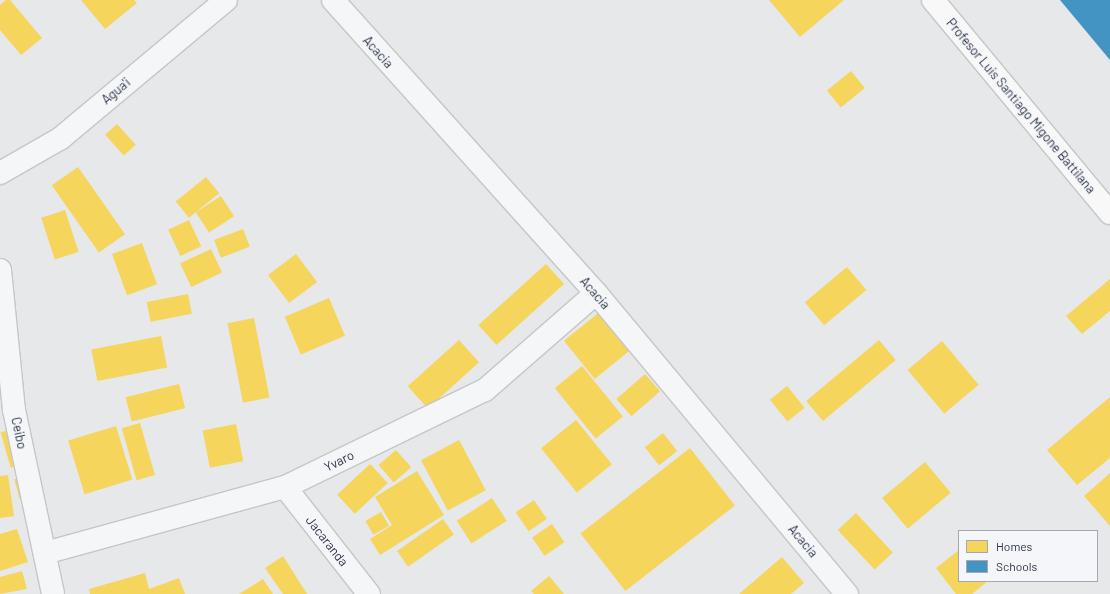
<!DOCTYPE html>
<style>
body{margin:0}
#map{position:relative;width:1110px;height:594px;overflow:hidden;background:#e6e8ea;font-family:Barlow,sans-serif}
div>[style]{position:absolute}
.homes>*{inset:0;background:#f6d55c;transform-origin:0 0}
.schools>*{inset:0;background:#4393c3}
.roads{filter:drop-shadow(1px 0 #c4c6c8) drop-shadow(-1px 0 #c4c6c8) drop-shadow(0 1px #c4c6c8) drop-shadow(0 -1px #c4c6c8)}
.minor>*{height:22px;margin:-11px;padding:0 11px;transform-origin:11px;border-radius:11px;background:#f5f6f7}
.secondary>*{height:22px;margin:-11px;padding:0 11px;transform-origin:11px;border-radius:11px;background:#f8f8f8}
span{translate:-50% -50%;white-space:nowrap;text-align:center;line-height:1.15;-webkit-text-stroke:4px #f4f6f9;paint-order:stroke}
.street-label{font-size:13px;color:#2b3445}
.legend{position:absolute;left:958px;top:530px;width:140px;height:52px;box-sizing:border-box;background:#f4f6f9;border:1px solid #a4a8b1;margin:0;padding:5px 7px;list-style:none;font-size:12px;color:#2b3445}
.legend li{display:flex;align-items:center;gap:8px;height:20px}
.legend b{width:20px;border:1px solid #a4a8b1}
</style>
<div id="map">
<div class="homes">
<i style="clip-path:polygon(6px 0,10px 0,42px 38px,21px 55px,0 30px,0 5px)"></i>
<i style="clip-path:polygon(81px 0,134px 0,137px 3px,105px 29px)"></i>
<i style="clip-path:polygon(769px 0,844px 0,800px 37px)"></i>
<i style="left:851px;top:71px;width:22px;height:31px;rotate:51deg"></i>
<i style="left:117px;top:124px;width:28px;height:16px;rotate:48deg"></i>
<i style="left:78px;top:167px;width:82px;height:32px;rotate:55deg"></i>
<i style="left:206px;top:177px;width:21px;height:39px;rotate:51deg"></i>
<i style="left:221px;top:196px;width:24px;height:30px;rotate:57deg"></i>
<i style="left:65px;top:210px;width:44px;height:25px;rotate:72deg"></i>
<i style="left:189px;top:220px;width:29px;height:23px;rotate:65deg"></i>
<i style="left:243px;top:229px;width:19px;height:31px;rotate:69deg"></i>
<i style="left:142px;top:243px;width:44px;height:32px;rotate:70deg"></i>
<i style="left:211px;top:249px;width:26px;height:34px;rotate:65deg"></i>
<i style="left:296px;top:254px;width:35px;height:35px;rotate:53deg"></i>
<i style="left:546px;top:264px;width:27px;height:91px;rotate:48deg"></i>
<i style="left:847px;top:267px;width:30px;height:55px;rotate:50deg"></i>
<i style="clip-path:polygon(1110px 279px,1110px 311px,1082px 334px,1066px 316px)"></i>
<i style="left:188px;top:294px;width:20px;height:42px;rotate:79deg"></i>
<i style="left:329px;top:298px;width:41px;height:48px;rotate:67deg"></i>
<i style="left:602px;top:310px;width:49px;height:49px;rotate:51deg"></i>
<i style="left:254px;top:318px;width:81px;height:27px;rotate:79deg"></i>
<i style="left:161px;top:336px;width:32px;height:71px;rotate:79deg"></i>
<i style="left:459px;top:340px;width:30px;height:69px;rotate:48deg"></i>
<i style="left:879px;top:340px;width:26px;height:95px;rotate:50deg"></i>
<i style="left:942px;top:341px;width:57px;height:45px;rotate:50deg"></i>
<i style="left:582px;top:366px;width:65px;height:35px;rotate:51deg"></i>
<i style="left:645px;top:374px;width:23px;height:38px;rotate:49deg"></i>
<i style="left:179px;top:384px;width:25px;height:55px;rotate:76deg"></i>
<i style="left:787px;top:386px;width:28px;height:22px;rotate:51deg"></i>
<i style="clip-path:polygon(1110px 397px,1110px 458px,1077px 485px,1047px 450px)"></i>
<i style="left:576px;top:420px;width:57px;height:45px;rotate:51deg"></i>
<i style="left:140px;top:423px;width:54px;height:19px;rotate:74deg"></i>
<i style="left:236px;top:424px;width:38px;height:34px;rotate:79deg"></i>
<i style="left:116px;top:426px;width:56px;height:50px;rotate:73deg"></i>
<i style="left:15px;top:428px;width:37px;height:15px;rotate:74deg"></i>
<i style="left:663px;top:433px;width:23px;height:23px;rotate:52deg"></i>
<i style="left:459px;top:440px;width:57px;height:43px;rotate:62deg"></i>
<i style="left:690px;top:448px;width:73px;height:139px;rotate:52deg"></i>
<i style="left:396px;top:450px;width:23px;height:23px;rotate:49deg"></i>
<i style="left:925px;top:462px;width:40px;height:56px;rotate:50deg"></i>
<i style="left:370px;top:464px;width:26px;height:45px;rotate:47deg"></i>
<i style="clip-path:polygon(417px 471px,444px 515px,380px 555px,370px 539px,392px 525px,375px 497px)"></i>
<i style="clip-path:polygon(1110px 473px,1110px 526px,1084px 496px)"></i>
<i style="clip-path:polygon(8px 475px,14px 516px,0 518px,0 476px)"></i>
<i style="left:23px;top:477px;width:20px;height:9px;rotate:75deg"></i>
<i style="left:492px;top:498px;width:27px;height:42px;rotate:57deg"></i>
<i style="left:534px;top:500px;width:23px;height:22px;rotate:56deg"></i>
<i style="left:381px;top:512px;width:16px;height:18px;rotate:60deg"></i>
<i style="left:856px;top:513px;width:54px;height:25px;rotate:47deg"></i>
<i style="left:443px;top:519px;width:19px;height:56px;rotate:55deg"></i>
<i style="left:552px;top:524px;width:22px;height:24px;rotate:56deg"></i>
<i style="clip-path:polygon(17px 529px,28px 562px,0 571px,0 534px)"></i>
<i style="clip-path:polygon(959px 550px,959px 581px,988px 581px,972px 594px,956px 594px,936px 568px)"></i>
<i style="clip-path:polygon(283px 556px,307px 594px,283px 594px,265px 568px)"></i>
<i style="clip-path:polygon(782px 557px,804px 583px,791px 594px,739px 594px)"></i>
<i style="clip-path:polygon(22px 571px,27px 589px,0 594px,0 577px)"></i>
<i style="clip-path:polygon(145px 573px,149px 589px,179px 578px,185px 594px,90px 594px,89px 589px)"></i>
<i style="clip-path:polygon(549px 576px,564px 594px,534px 594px,531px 591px)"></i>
<i style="clip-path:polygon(263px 579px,273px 594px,239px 594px)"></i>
</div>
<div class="schools">
<i style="clip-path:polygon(1060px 0,1110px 0,1110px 60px)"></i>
</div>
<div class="roads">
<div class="minor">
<i style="left:333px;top:0;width:394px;rotate:48.1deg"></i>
<i style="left:596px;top:293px;width:392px;rotate:50.2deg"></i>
<i style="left:0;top:173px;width:70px;rotate:-29.8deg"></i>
<i style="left:61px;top:138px;width:215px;rotate:-39.9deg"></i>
<i style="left:0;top:270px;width:141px;rotate:84.3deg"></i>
<i style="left:14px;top:410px;width:188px;rotate:78deg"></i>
<i style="left:285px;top:487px;width:136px;rotate:51.9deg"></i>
<i style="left:45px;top:553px;width:249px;rotate:-15.4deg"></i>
<i style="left:285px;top:487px;width:222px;rotate:-25.9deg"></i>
<i style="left:485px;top:390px;width:147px;rotate:-41.1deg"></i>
</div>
<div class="secondary">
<i style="left:933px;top:0;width:277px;rotate:50.3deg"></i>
</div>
</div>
<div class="street-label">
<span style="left:378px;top:52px;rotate:48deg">Acacia</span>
<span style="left:116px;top:91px;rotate:-40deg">Agua'i</span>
<span style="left:1021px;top:106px;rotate:50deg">Profesor Luis Santiago Migone Battilana</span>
<span style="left:595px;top:293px;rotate:49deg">Acacia</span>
<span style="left:19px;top:433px;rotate:78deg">Ceibo</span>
<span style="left:339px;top:461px;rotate:-26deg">Yvaro</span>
<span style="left:327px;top:541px;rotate:52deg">Jacaranda</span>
<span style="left:803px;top:541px;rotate:50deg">Acacia</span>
</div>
<ul class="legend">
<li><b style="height:11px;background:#f6d55c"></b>Homes</li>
<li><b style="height:11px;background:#4393c3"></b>Schools</li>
</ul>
</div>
